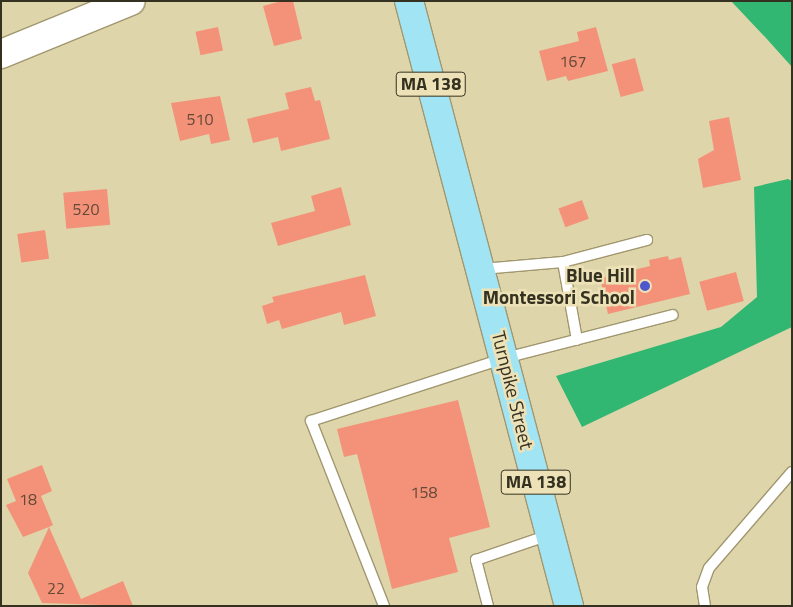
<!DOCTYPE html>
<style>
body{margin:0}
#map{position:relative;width:793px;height:607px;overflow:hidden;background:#dfd5ab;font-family:"Titillium Web",sans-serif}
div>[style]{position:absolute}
.forest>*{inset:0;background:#31b771}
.building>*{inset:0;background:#f39279;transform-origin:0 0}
.roads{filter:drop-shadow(1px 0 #a1976f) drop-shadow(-1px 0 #a1976f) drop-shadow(0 1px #a1976f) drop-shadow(0 -1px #a1976f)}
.lane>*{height:10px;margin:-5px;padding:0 5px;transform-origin:5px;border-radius:5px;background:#fff}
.secondary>*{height:28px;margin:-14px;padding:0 14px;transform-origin:14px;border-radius:14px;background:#fff}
.primary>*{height:28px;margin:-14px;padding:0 14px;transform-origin:14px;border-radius:14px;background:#a1e5f5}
.dots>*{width:14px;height:14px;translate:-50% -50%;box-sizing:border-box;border:2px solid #ede2b7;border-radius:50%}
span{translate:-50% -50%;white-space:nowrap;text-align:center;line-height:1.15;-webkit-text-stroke:5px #ede2b7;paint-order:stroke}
.number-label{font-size:16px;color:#644936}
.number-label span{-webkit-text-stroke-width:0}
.shield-label span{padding:1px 4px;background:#ede2b7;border:1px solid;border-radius:4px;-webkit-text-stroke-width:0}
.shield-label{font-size:18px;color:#353120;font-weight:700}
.poi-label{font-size:19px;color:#353120;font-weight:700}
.right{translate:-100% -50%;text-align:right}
.street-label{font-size:19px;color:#353120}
.frame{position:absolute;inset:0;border:2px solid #353120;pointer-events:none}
</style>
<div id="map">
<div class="forest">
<i style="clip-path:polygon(731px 1px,792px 1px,792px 67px,766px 38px)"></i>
<i style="clip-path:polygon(788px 179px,792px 181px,792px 327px,582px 427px,556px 376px,721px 327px,757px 297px,754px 187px)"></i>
</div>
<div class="building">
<i style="clip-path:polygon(282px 1px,293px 1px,302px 39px,274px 46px,263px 6px)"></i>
<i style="left:218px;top:27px;width:24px;height:23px;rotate:78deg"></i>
<i style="clip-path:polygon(596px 27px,608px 71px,568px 81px,566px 76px,547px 81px,539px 51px,579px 41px,577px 32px)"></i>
<i style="left:635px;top:58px;width:34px;height:24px;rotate:75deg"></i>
<i style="clip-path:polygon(311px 87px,315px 101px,320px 100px,330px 139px,281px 151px,278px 137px,253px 143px,247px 119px,289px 109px,285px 93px)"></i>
<i style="clip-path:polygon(220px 96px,230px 140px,211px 144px,209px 134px,180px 141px,171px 103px)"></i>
<i style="clip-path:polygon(729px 117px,741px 180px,703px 188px,698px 159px,714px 150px,709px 121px)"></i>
<i style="clip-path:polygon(341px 187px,351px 225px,278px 246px,271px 223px,315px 211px,311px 196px)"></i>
<i style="left:107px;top:189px;width:36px;height:44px;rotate:85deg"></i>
<i style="left:582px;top:200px;width:20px;height:25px;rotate:70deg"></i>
<i style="left:45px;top:230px;width:29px;height:28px;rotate:82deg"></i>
<i style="clip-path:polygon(668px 256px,669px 260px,681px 257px,690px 294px,608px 314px,600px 278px,650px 266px,649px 260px)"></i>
<i style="left:736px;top:272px;width:30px;height:38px;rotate:75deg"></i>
<i style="clip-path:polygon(365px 275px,376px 316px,344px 325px,341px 312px,282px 329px,279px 320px,267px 324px,262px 306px,274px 302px,272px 297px)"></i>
<i style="clip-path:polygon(458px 400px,490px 527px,449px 538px,458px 572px,392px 589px,357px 454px,344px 457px,337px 429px)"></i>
<i style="clip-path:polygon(42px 465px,52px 491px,41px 496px,53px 525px,49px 527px,81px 599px,123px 581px,133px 606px,42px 603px,28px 573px,49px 527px,23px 537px,6px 505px,16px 501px,7px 479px)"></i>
</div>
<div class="roads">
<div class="lane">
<i style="left:563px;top:262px;width:79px;rotate:79.8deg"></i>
<i style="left:482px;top:269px;width:81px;rotate:-4.9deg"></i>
<i style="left:563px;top:262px;width:87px;rotate:-14.7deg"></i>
<i style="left:384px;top:606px;width:199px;rotate:-111.5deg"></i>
<i style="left:311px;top:421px;width:204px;rotate:-18deg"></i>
<i style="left:505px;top:358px;width:173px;rotate:-14.4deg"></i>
<i style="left:488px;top:606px;width:48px;rotate:-104.6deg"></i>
<i style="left:476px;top:560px;width:77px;rotate:-18.9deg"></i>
<i style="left:705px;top:606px;width:19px;rotate:-99deg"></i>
<i style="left:702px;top:587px;width:20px;rotate:-70deg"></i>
<i style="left:709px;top:568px;width:127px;rotate:-49.2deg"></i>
</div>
<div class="secondary">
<i style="left:1px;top:54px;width:140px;rotate:-22.2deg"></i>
</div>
<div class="primary">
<i style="left:409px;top:1px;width:626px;rotate:75.19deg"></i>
</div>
</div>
<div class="dots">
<i style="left:645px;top:286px;background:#4f57cd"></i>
</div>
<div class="number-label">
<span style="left:573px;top:61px">167</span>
<span style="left:200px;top:119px">510</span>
<span style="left:86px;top:209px">520</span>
<span style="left:424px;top:492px">158</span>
<span style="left:28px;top:499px">18</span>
<span style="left:56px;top:588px">22</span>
</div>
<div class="shield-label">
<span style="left:431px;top:84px">MA 138</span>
<span style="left:536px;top:482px">MA 138</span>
</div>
<div class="poi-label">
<span class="right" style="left:635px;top:286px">Blue Hill<br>Montessori School</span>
</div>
<div class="street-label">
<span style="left:513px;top:390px;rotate:76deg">Turnpike Street</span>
</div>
<div class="frame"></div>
</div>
